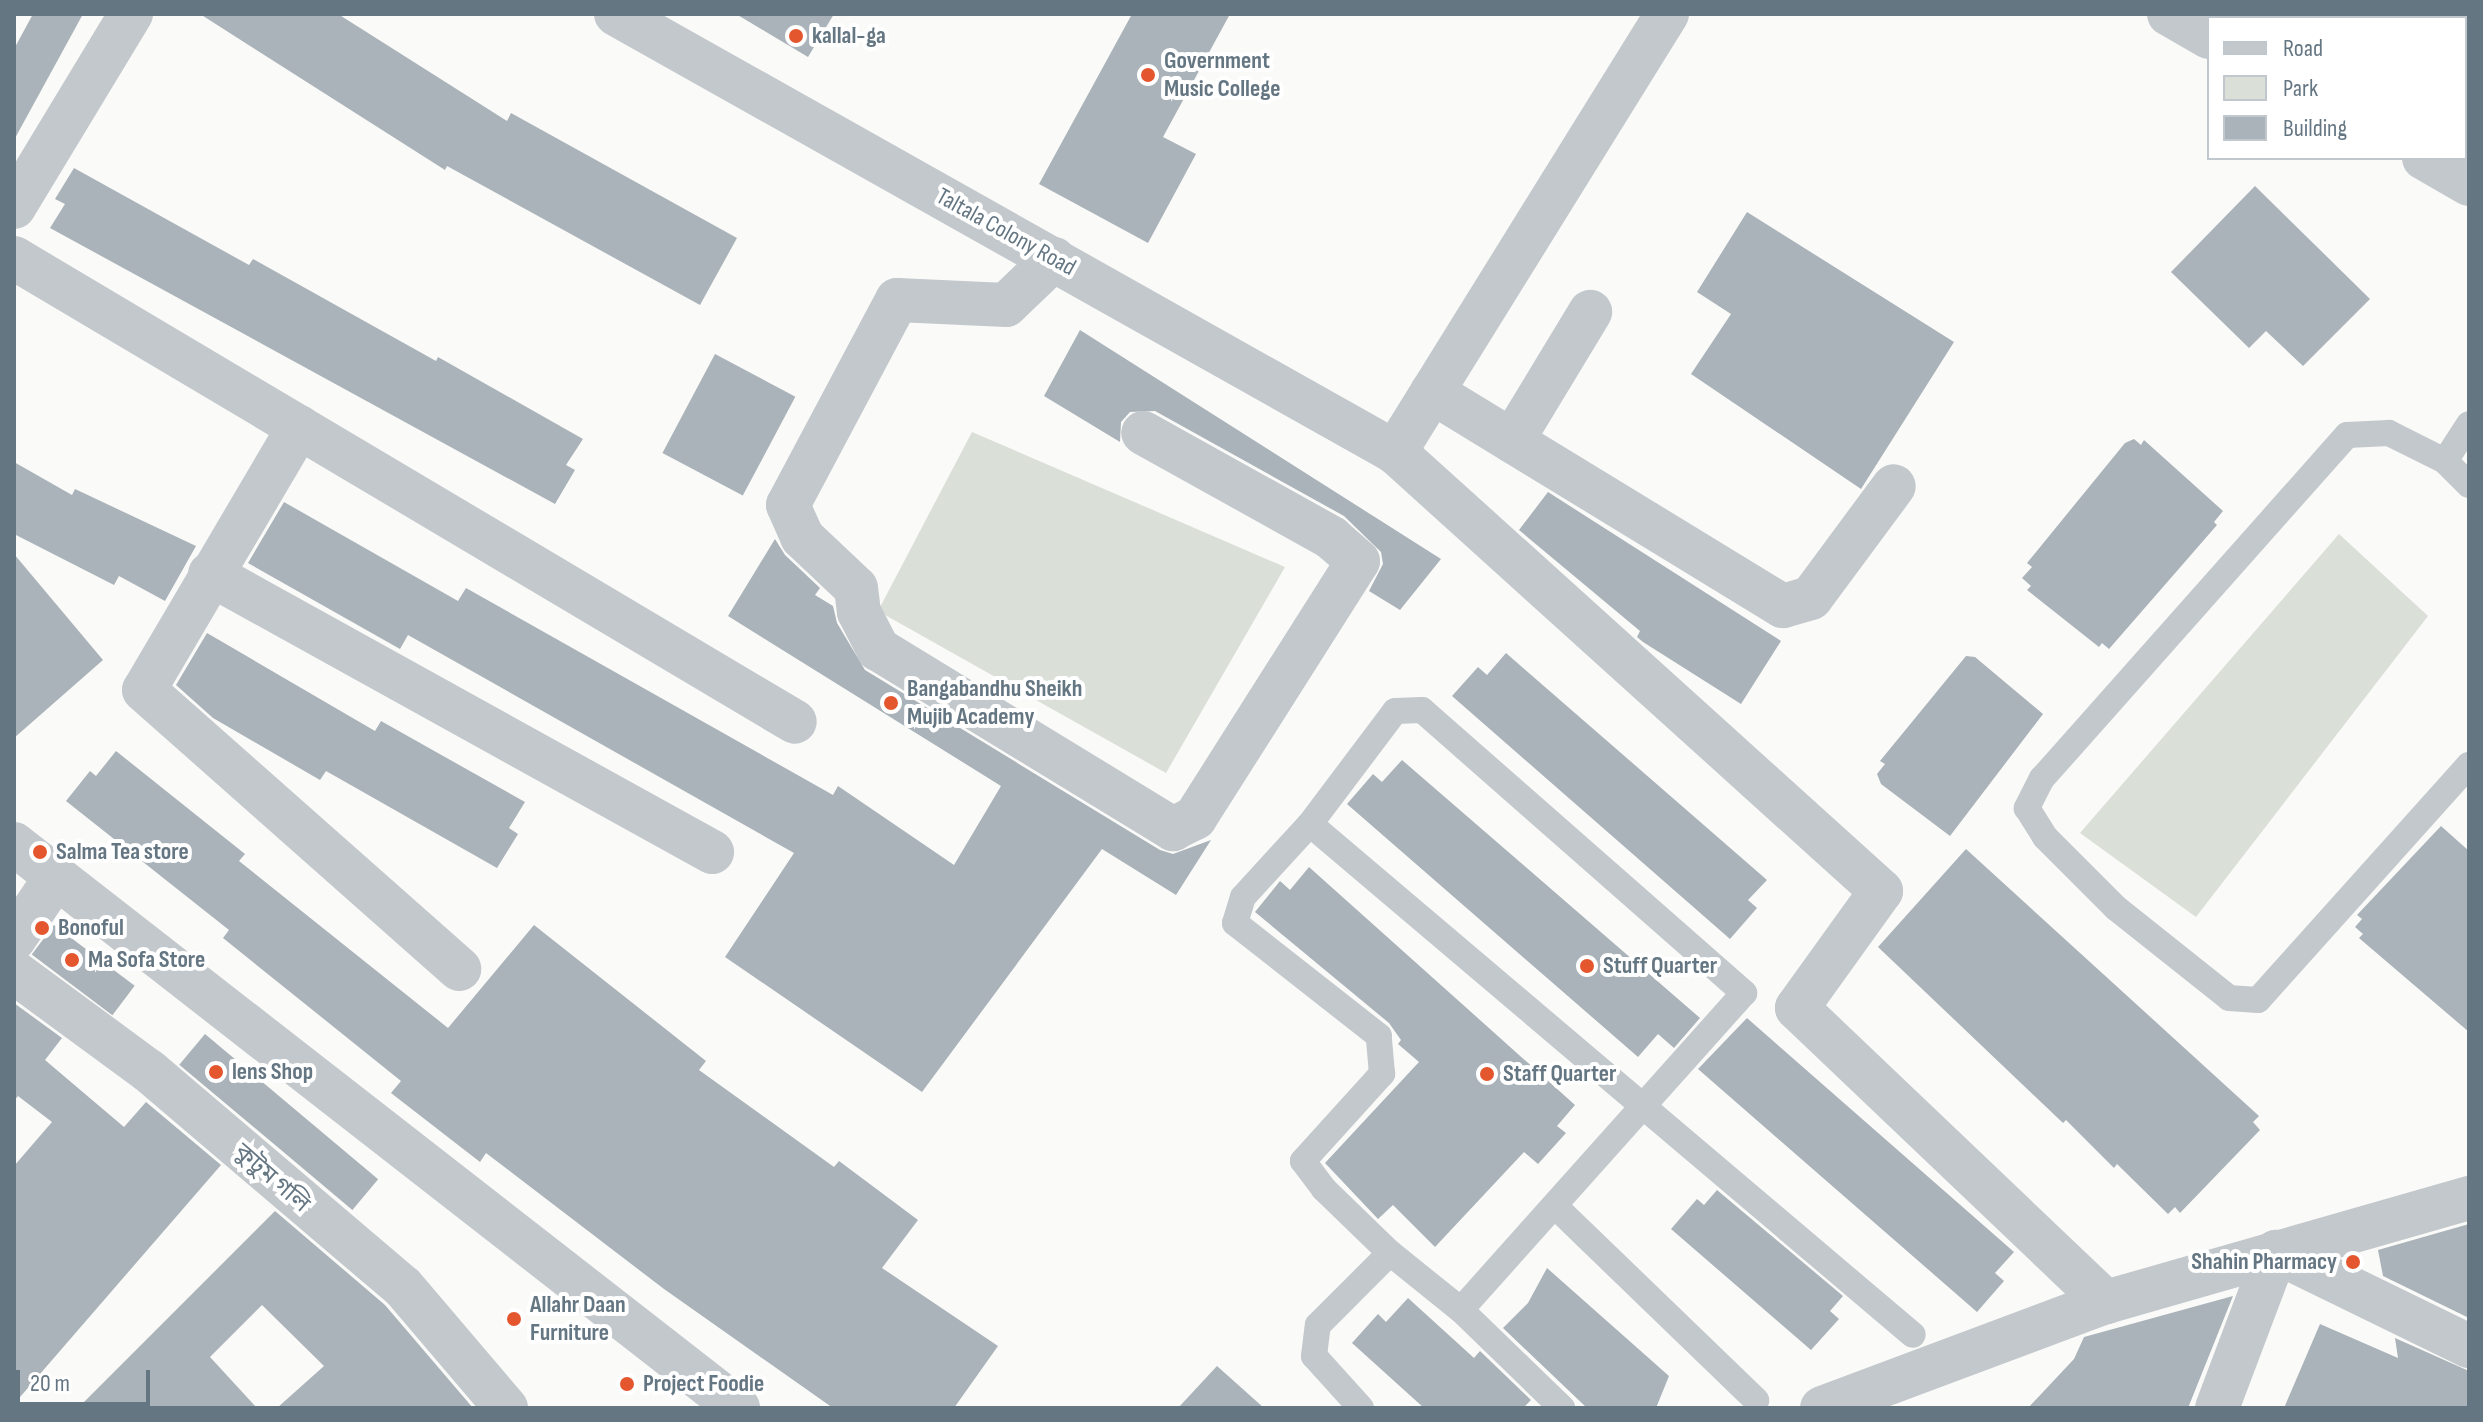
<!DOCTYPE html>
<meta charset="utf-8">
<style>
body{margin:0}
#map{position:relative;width:2483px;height:1422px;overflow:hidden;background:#fafaf8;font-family:"Sofia Sans Condensed","Noto Sans Bengali",sans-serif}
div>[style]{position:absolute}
.green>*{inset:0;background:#dadfd7}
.building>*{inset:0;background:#aab3b9;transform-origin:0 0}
.service>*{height:26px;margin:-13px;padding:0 13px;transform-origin:13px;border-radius:13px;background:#c3c8cc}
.minor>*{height:44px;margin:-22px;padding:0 22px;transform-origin:22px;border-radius:22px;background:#c3c8cc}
.tertiary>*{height:44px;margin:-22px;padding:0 22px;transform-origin:22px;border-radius:22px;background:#c3c8cc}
.dots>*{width:22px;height:22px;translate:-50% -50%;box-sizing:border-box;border:4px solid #fff;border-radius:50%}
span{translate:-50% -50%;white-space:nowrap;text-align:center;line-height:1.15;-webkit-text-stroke:8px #fff;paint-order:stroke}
.poi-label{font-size:24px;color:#657683;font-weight:700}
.left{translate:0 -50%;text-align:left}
.right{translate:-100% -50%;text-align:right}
.street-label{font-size:24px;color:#657683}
.frame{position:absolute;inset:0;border:16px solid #657683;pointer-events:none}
.legend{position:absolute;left:2207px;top:16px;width:260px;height:144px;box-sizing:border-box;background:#fff;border:2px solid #c1c8cd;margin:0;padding:10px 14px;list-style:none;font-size:24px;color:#657683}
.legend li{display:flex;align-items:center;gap:16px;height:40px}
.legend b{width:40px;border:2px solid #c1c8cd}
.scale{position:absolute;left:16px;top:1370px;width:134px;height:36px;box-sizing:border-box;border:4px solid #657683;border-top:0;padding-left:10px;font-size:24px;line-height:28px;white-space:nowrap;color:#657683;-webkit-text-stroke:6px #fff;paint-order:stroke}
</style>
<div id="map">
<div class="green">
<i style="clip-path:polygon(972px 432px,1285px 567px,1166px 773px,878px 611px)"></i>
<i style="clip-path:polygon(2339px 534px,2428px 616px,2196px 917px,2080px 833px)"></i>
</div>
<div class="building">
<i style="clip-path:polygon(33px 14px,83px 14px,14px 140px,14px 49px)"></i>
<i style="clip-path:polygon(200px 14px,338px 14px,507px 121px,511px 113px,737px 238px,700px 305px,447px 166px,445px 170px)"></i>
<i style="clip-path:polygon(736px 14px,834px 14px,808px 57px)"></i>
<i style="clip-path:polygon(1132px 14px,1230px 14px,1163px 137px,1196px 154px,1148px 243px,1039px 184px)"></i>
<i style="clip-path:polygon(74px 168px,249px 265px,253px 259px,436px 361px,438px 357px,583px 439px,566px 465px,575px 470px,555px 504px,50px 228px,65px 204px,55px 199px)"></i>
<i style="clip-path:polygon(2255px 186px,2370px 299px,2303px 366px,2266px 331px,2249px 348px,2171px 272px)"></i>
<i style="clip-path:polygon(1747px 212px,1954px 342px,1861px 489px,1691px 374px,1731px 314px,1697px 292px)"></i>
<i style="clip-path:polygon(1080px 330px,1441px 559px,1400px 610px,1369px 591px,1383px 564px,1381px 552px,1344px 516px,1155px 411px,1130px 412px,1121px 422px,1120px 442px,1044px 396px)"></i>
<i style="left:715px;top:354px;width:91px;height:112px;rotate:28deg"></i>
<i style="clip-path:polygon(2134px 439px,2141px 445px,2144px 440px,2223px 511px,2214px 522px,2217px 525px,2109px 649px,2102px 643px,2099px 647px,2027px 590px,2031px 586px,2022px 578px,2032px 567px,2027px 563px,2125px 443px)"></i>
<i style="clip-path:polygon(14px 462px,72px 495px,75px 489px,196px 546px,165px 601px,119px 576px,114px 585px,14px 534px)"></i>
<i style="clip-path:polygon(1548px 492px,1781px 641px,1741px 704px,1643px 642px,1637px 637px,1640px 631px,1519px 530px)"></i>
<i style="clip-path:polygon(284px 502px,458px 601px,466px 588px,833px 795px,838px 786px,954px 865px,1001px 786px,728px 616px,775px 539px,785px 555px,820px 588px,815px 595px,833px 606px,837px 623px,865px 670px,1160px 850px,1173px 854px,1211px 840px,1176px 895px,1102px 849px,922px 1092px,725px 957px,794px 853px,408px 635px,400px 649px,248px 563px)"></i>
<i style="clip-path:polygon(14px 554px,103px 660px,14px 738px)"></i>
<i style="clip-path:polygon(207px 633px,375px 731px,381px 721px,525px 802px,509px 828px,518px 834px,497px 868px,326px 771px,320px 780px,213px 718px,176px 685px)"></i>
<i style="clip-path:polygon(1506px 653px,1767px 880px,1748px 900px,1757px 908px,1730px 939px,1452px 696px,1478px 667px,1487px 675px)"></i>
<i style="clip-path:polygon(1966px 656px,1975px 657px,2043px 714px,1950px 836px,1881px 784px,1877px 774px,1885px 764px,1880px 761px)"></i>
<i style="clip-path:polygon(116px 751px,245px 854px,239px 861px,448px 1028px,534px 925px,706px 1061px,699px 1070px,834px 1167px,839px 1161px,918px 1220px,882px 1268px,998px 1346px,954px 1408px,833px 1408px,664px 1289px,486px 1153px,480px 1162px,391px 1093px,401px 1081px,223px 938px,229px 930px,66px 801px,90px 771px,96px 776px)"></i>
<i style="clip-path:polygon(1402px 760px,1700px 1018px,1674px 1048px,1658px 1034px,1638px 1057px,1347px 804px,1373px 774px,1382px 782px)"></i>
<i style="clip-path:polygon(2441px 826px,2469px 851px,2469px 1032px,2359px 938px,2363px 934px,2355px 927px,2362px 919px,2357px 915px)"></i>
<i style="clip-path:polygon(1966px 849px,2259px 1116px,2253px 1122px,2260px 1130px,2180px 1213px,2175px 1207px,2168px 1214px,2117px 1164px,2114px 1168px,2066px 1120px,2063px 1123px,1878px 947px)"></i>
<i style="clip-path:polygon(1309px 867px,1575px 1105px,1557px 1126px,1566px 1133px,1538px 1164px,1524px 1152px,1435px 1247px,1393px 1205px,1378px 1219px,1325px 1163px,1419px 1062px,1398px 1044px,1401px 1040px,1389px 1023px,1255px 912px,1280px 881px,1290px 890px)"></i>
<i style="left:54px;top:925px;width:101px;height:37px;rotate:37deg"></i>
<i style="clip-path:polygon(14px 1003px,62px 1038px,45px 1060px,124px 1127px,146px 1102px,221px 1165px,14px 1404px,14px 1166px,52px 1122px,18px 1096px,14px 1101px)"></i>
<i style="clip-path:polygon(1747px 1018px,2014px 1252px,1995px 1273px,2004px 1281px,1977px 1312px,1698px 1069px)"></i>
<i style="left:205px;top:1034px;width:226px;height:40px;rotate:40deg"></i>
<i style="clip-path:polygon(1717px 1190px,1843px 1296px,1830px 1311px,1839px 1319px,1811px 1350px,1671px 1229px,1697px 1199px,1704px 1205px)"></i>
<i style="clip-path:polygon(275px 1211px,385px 1305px,473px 1408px,277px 1408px,324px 1366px,262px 1305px,210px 1357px,257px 1408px,78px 1408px)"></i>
<i style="clip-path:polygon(2469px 1224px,2469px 1318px,2383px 1276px,2378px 1250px)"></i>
<i style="clip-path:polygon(1547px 1268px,1669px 1376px,1656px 1408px,1587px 1408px,1503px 1328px,1528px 1303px)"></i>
<i style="clip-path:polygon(2233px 1296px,2188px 1408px,2028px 1408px,2074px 1359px,2084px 1337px)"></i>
<i style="clip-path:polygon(1408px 1298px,1474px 1358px,1480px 1351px,1531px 1400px,1523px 1408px,1424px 1408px,1352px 1343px,1378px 1314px,1386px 1322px)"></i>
<i style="clip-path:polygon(2320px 1324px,2398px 1358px,2395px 1338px,2469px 1371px,2469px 1408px,2284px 1408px)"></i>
<i style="clip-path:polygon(1217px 1366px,1264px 1408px,1178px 1408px)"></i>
</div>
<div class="service">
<i style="left:2445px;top:461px;width:44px;rotate:-57deg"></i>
<i style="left:2469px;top:485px;width:34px;rotate:-135deg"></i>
<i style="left:2445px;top:461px;width:63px;rotate:-153.4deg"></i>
<i style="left:2389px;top:433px;width:42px;rotate:177.3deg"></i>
<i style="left:2347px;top:435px;width:459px;rotate:131.6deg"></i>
<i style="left:2042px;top:778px;width:34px;rotate:117deg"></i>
<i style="left:2027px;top:808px;width:34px;rotate:58deg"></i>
<i style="left:2045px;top:837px;width:100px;rotate:45deg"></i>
<i style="left:2116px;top:908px;width:144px;rotate:38.5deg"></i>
<i style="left:2229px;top:998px;width:29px;rotate:4deg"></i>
<i style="left:2258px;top:1000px;width:316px;rotate:-48.1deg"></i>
<i style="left:1422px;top:710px;width:429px;rotate:41.3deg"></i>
<i style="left:1744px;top:993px;width:425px;rotate:131.8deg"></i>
<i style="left:1461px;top:1310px;width:91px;rotate:-141.2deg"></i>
<i style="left:1390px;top:1253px;width:92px;rotate:-135.9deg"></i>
<i style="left:1324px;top:1189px;width:35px;rotate:-127deg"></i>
<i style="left:1303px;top:1161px;width:118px;rotate:-47.8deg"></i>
<i style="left:1382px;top:1074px;width:38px;rotate:-95deg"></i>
<i style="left:1379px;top:1036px;width:183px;rotate:-141.9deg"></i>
<i style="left:1235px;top:923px;width:27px;rotate:-73deg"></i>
<i style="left:1243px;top:897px;width:99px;rotate:-47.5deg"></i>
<i style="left:1310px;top:824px;width:141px;rotate:-53deg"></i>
<i style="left:1395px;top:711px;width:27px;rotate:-2deg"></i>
<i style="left:1310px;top:824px;width:790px;rotate:40.28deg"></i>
<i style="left:1557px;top:1208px;width:277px;rotate:44deg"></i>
<i style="left:1461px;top:1310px;width:141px;rotate:44.1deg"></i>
<i style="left:1361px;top:1408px;width:70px;rotate:-132.1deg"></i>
<i style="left:1314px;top:1356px;width:31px;rotate:-83deg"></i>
<i style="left:1318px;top:1325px;width:102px;rotate:-45deg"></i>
</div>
<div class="minor">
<i style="left:616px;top:14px;width:894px;rotate:29.35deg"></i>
<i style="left:1667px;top:14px;width:516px;rotate:121.84deg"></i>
<i style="left:1395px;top:452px;width:655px;rotate:42.09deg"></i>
<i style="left:1881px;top:891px;width:144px;rotate:125.7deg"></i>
<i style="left:1797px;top:1008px;width:427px;rotate:43.6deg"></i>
<i style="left:14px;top:207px;width:226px;rotate:-58.8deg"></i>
<i style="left:14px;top:258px;width:908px;rotate:30.71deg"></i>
<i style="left:1054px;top:259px;width:66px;rotate:136.2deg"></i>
<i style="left:1006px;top:305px;width:109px;rotate:-177.4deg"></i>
<i style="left:897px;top:300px;width:232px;rotate:118deg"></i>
<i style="left:788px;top:505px;width:35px;rotate:66deg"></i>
<i style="left:802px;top:537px;width:74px;rotate:43.4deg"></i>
<i style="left:856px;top:588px;width:24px;rotate:83deg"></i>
<i style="left:859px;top:612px;width:42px;rotate:62.8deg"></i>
<i style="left:878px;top:649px;width:346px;rotate:31.4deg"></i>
<i style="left:1173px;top:829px;width:25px;rotate:-27deg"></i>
<i style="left:1195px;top:818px;width:304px;rotate:-57.6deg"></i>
<i style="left:1358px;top:561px;width:35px;rotate:-139deg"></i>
<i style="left:1332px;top:538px;width:216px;rotate:-150.9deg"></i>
<i style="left:1432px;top:392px;width:411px;rotate:31.4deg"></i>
<i style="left:1783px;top:606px;width:29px;rotate:-16deg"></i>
<i style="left:1811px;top:598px;width:139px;rotate:-53.5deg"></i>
<i style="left:299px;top:427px;width:305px;rotate:120.5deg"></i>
<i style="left:144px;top:690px;width:421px;rotate:41.5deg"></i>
<i style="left:1512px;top:441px;width:151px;rotate:-58.8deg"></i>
<i style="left:210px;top:574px;width:574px;rotate:28.98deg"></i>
<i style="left:14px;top:844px;width:918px;rotate:37.92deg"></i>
<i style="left:14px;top:939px;width:75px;rotate:-55.9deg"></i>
<i style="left:14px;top:972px;width:167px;rotate:36.3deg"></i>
<i style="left:149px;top:1071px;width:333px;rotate:40.4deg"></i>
<i style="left:403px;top:1287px;width:159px;rotate:49.6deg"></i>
<i style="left:2276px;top:1252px;width:215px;rotate:26deg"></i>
<i style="left:1822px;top:1408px;width:303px;rotate:-20.5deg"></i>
<i style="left:2106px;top:1302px;width:378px;rotate:-16deg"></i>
<i style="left:2217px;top:1408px;width:167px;rotate:-69.3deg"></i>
</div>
<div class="tertiary">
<i style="left:2169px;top:14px;width:46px;rotate:29.9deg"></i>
<i style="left:2332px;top:14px;width:8px;rotate:30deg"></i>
<i style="left:2465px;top:93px;width:5px;rotate:37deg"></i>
<i style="left:2424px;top:158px;width:52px;rotate:30deg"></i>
</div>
<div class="dots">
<i style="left:796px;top:36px;background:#e4572e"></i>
<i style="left:1148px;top:75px;background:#e4572e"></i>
<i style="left:891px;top:703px;background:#e4572e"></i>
<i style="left:40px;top:852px;background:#e4572e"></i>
<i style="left:42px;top:928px;background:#e4572e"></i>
<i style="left:72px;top:960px;background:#e4572e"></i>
<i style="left:1587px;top:966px;background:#e4572e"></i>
<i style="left:216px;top:1072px;background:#e4572e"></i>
<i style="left:1487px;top:1074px;background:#e4572e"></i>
<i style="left:2353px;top:1262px;background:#e4572e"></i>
<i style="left:514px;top:1319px;background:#e4572e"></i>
<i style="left:627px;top:1384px;background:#e4572e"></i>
</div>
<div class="poi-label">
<span class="left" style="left:812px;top:36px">kallal-ga</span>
<span class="left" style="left:1164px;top:75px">Government<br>Music College</span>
<span class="left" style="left:907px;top:703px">Bangabandhu Sheikh<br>Mujib Academy</span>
<span class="left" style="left:56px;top:852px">Salma Tea store</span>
<span class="left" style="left:58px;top:928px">Bonoful</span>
<span class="left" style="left:88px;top:960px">Ma Sofa Store</span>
<span class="left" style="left:1603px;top:966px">Stuff Quarter</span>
<span class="left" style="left:232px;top:1072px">lens Shop</span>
<span class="left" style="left:1503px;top:1074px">Staff Quarter</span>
<span class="right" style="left:2337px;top:1262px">Shahin Pharmacy</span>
<span class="left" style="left:530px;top:1319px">Allahr Daan<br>Furniture</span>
<span class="left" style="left:643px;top:1384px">Project Foodie</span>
</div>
<div class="street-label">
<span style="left:1006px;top:232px;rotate:29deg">Taltala Colony Road</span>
<span style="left:272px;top:1178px;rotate:41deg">কুটুম গলি</span>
</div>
<div class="frame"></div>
<ul class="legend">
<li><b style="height:10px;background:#c3c8cc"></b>Road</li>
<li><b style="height:22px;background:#dadfd7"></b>Park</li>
<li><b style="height:22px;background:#aab3b9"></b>Building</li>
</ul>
<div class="scale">20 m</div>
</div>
